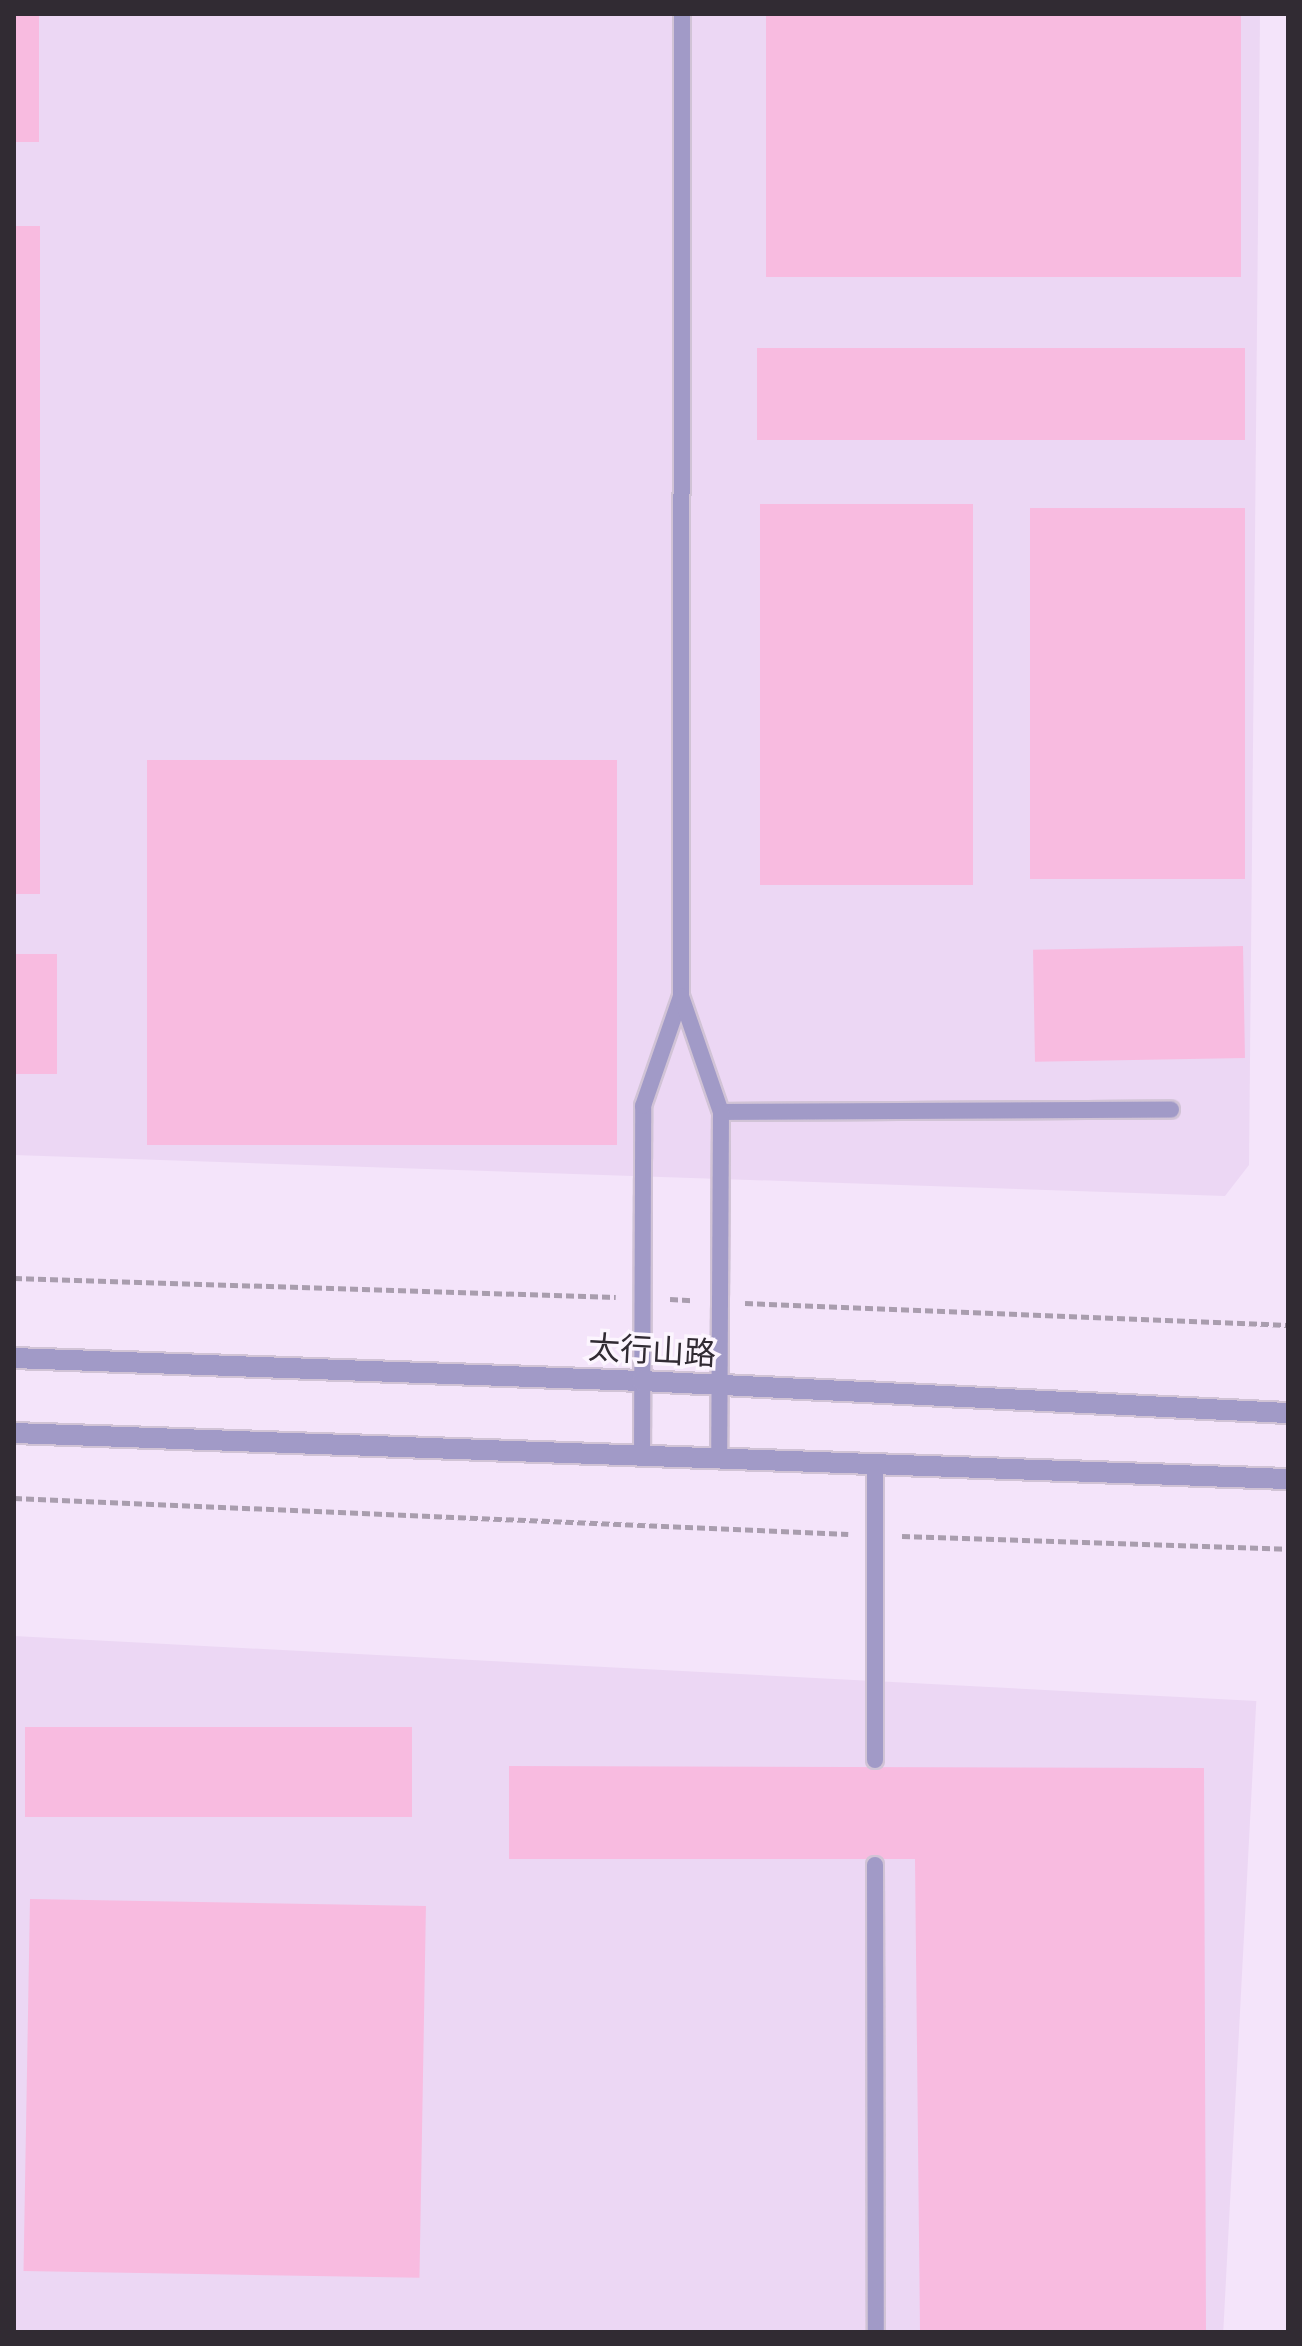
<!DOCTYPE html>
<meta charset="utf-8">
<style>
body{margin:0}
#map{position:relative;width:1302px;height:2346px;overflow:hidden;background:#f4e4fa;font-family:"Alegreya Sans","Noto Sans SC",sans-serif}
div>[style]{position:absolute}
.built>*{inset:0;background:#ecd7f4;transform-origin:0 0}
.building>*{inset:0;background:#f8bbe0;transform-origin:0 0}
.path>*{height:5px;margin-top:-2.5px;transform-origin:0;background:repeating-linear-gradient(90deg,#a99dae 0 8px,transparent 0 12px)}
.roads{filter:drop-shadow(2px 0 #d1c3d6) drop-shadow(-2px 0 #d1c3d6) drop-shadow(0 2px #d1c3d6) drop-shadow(0 -2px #d1c3d6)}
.service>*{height:16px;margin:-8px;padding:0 8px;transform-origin:8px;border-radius:8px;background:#a19ac7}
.tertiary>*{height:20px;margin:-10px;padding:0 10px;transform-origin:10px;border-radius:10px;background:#a19ac7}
span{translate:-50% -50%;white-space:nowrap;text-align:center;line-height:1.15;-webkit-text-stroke:7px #fcf5fe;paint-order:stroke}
.street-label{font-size:32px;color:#312b33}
.frame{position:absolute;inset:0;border:16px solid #312b33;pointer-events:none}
</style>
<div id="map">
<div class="built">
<i style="clip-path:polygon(14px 14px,1260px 14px,1249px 1165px,1225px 1196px,14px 1155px)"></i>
<i style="left:14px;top:1636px;width:1244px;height:696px;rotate:3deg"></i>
</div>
<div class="building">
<i style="left:14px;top:14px;width:25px;height:128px"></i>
<i style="left:766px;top:14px;width:475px;height:263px"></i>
<i style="left:14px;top:226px;width:26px;height:668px"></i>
<i style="left:1245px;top:348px;width:92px;height:488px;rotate:90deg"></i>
<i style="left:973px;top:504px;width:381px;height:213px;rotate:90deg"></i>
<i style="left:1245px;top:508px;width:371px;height:215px;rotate:90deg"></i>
<i style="left:617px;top:760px;width:385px;height:470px;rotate:90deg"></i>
<i style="left:1243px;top:946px;width:112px;height:210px;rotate:89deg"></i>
<i style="left:14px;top:954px;width:43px;height:120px"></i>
<i style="left:25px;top:1727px;width:387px;height:90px"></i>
<i style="clip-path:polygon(509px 1766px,1204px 1768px,1206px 2332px,920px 2332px,915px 1859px,509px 1859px)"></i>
<i style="left:30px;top:1899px;width:396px;height:372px;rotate:1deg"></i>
</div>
<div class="path">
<i style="left:14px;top:1278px;width:602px;rotate:1.81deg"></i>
<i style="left:670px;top:1299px;width:22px;rotate:3deg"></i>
<i style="left:745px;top:1303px;width:543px;rotate:2.32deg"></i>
<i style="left:14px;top:1498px;width:835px;rotate:2.47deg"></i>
<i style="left:902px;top:1536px;width:386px;rotate:1.9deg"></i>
</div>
<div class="roads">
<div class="service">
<i style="left:681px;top:996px;width:982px;rotate:-89.94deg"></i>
<i style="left:721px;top:1112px;width:450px;rotate:-0.3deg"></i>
<i style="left:642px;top:1456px;width:350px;rotate:-89.8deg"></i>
<i style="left:643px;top:1106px;width:116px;rotate:-70.9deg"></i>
<i style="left:681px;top:996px;width:123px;rotate:71deg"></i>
<i style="left:721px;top:1112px;width:346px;rotate:90.3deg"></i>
<i style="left:875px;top:1464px;width:296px;rotate:90deg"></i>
<i style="left:875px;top:1865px;width:467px;rotate:89.9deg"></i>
</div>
<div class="tertiary">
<i style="left:14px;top:1358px;width:628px;rotate:2.1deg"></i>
<i style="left:642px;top:1381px;width:647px;rotate:2.84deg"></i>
<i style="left:14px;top:1433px;width:1275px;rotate:2.07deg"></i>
</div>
</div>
<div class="street-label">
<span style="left:652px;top:1352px;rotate:3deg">太行山路</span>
</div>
<div class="frame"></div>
</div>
